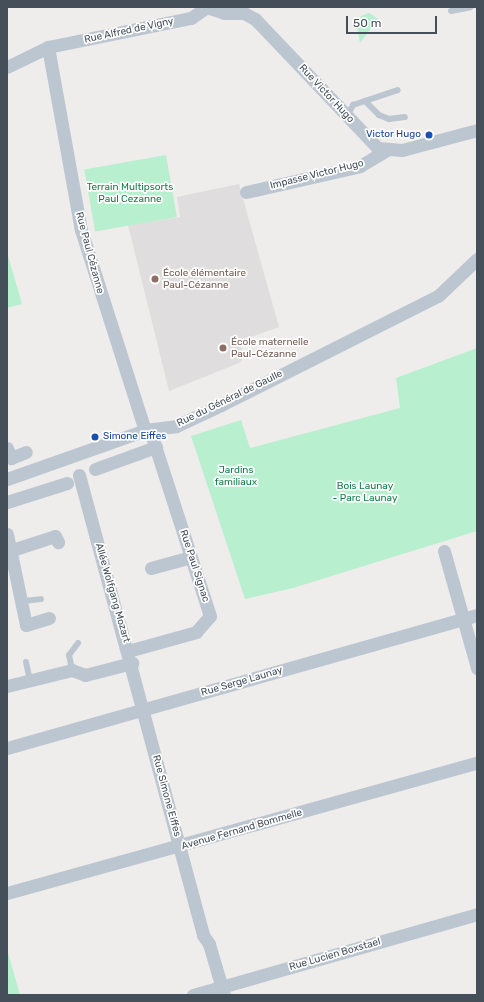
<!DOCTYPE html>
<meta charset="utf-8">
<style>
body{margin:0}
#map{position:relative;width:484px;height:1002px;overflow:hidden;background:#efecec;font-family:Rubik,sans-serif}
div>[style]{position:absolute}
.education>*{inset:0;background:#e0ddde}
.green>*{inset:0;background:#b8efcf;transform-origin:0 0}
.lane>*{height:6px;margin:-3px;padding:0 3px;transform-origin:3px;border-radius:3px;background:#bcc6d0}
.street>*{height:13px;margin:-6.5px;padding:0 6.5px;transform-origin:6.5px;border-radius:6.5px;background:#bcc6d0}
.dots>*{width:11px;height:11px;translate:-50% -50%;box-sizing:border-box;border:2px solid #fff;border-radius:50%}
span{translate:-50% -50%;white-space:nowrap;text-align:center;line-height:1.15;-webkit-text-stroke:3.5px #fff;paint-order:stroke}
.street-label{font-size:10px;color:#444f5a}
.transit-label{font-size:10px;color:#164399}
.right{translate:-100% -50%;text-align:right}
.left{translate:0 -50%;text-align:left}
.park-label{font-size:10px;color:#147d4b}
.education-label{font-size:10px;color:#785e54}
.frame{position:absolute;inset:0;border:8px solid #444f5a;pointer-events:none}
.scale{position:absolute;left:346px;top:16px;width:91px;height:18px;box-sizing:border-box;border:2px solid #444f5a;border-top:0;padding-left:5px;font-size:12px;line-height:14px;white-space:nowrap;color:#444f5a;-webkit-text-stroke:3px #fff;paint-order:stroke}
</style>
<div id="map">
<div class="education">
<i style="clip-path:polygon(239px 184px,279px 327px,251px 337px,241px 347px,245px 357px,239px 363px,169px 391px,128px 225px,180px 217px,177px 197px)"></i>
</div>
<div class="green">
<i style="clip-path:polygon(369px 13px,378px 19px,360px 43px,357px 27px,361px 16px)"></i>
<i style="left:166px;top:155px;width:63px;height:83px;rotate:80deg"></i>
<i style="clip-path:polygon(7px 252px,22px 304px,7px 308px)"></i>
<i style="clip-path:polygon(477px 348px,477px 531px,293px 588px,245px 599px,191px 436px,241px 420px,250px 448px,400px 408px,396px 378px)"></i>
<i style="clip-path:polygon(7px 949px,20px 995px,7px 995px)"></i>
</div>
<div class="lane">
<i style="left:451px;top:11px;width:20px;rotate:-11deg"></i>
<i style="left:365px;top:101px;width:20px;rotate:45deg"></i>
<i style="left:379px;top:115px;width:11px;rotate:22deg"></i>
<i style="left:389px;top:119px;width:16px;rotate:-7deg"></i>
<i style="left:347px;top:116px;width:13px;rotate:-61deg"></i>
<i style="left:353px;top:105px;width:47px;rotate:-18.4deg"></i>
<i style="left:23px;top:601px;width:18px;rotate:-6deg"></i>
<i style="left:26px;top:662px;width:19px;rotate:78deg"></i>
<i style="left:72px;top:670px;width:15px;rotate:-101deg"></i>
<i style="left:69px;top:655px;width:15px;rotate:-53deg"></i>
</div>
<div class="street">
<i style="left:207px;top:7px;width:18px;rotate:19deg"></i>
<i style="left:224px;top:13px;width:20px"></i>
<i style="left:244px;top:13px;width:13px;rotate:29deg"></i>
<i style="left:255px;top:19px;width:178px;rotate:46.4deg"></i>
<i style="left:378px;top:148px;width:24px;rotate:5deg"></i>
<i style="left:402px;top:150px;width:78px;rotate:-14.9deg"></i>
<i style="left:48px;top:47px;width:186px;rotate:79.8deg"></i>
<i style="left:81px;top:230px;width:210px;rotate:72.3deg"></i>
<i style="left:7px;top:67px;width:46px;rotate:-26deg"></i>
<i style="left:48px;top:47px;width:146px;rotate:-11.5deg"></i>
<i style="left:191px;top:18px;width:19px;rotate:-35deg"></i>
<i style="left:246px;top:192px;width:117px;rotate:-12.8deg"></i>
<i style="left:360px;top:166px;width:29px;rotate:-31deg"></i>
<i style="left:7px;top:448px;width:11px;rotate:68deg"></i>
<i style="left:11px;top:458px;width:16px;rotate:-22deg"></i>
<i style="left:95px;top:469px;width:65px;rotate:-19.8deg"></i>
<i style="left:79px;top:475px;width:476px;rotate:74.9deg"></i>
<i style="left:203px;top:935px;width:11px;rotate:56deg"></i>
<i style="left:209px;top:944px;width:53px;rotate:73.6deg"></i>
<i style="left:7px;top:479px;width:146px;rotate:-19.5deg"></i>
<i style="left:145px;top:430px;width:31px;rotate:-7deg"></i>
<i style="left:176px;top:426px;width:50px;rotate:-25deg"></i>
<i style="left:221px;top:405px;width:243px;rotate:-26.7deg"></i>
<i style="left:438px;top:296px;width:54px;rotate:-43.5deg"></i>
<i style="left:7px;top:502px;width:63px;rotate:-17.6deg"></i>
<i style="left:7px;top:534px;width:93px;rotate:78.2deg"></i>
<i style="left:26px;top:625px;width:24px;rotate:-17deg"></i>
<i style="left:12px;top:550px;width:45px;rotate:-18deg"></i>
<i style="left:55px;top:536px;width:7px;rotate:63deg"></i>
<i style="left:444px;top:551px;width:122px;rotate:74.2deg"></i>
<i style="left:151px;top:568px;width:41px;rotate:-15.4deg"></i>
<i style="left:128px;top:651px;width:71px;rotate:-15.6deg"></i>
<i style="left:196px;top:632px;width:21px;rotate:-49deg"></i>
<i style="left:210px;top:616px;width:195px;rotate:-107.9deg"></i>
<i style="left:7px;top:686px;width:67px;rotate:-13.8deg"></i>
<i style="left:72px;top:670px;width:14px;rotate:21deg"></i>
<i style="left:85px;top:675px;width:49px;rotate:-14.3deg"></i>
<i style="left:7px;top:748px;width:488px;rotate:-15.8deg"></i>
<i style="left:7px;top:893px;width:488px;rotate:-15.5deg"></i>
<i style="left:193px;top:995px;width:295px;rotate:-15.9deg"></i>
</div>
<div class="dots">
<i style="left:429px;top:135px;background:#1a4fb4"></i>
<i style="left:155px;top:279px;background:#8d6e63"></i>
<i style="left:223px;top:348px;background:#8d6e63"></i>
<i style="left:95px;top:437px;background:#1a4fb4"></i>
</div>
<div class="street-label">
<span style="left:129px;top:31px;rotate:-12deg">Rue Alfred de Vigny</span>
<span style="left:326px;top:94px;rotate:47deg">Rue Victor Hugo</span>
<span style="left:317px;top:175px;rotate:-14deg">Impasse Victor Hugo</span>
<span style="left:89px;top:253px;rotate:75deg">Rue Paul Cézanne</span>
<span style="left:230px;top:399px;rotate:-26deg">Rue du Général de Gaulle</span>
<span style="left:194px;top:566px;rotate:72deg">Rue Paul Signac</span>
<span style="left:112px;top:593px;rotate:74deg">Allée Wolfgang Mozart</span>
<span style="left:242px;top:682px;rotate:-16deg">Rue Serge Launay</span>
<span style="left:166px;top:796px;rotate:75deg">Rue Simone Eiffes</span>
<span style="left:242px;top:830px;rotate:-16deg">Avenue Fernand Bommelle</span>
<span style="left:335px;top:955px;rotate:-16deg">Rue Lucien Boxstael</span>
</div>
<div class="transit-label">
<span class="right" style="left:421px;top:135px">Victor Hugo</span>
<span class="left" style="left:103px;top:437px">Simone Eiffes</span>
</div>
<div class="park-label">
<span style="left:130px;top:193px">Terrain Multipsorts<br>Paul Cezanne</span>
<span style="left:236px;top:476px">Jardins<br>familiaux</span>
<span style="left:365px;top:492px">Bois Launay<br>- Parc Launay</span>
</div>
<div class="education-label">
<span class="left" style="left:163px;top:279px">École élémentaire<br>Paul-Cézanne</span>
<span class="left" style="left:231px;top:348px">École maternelle<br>Paul-Cézanne</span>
</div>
<div class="frame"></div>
<div class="scale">50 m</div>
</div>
